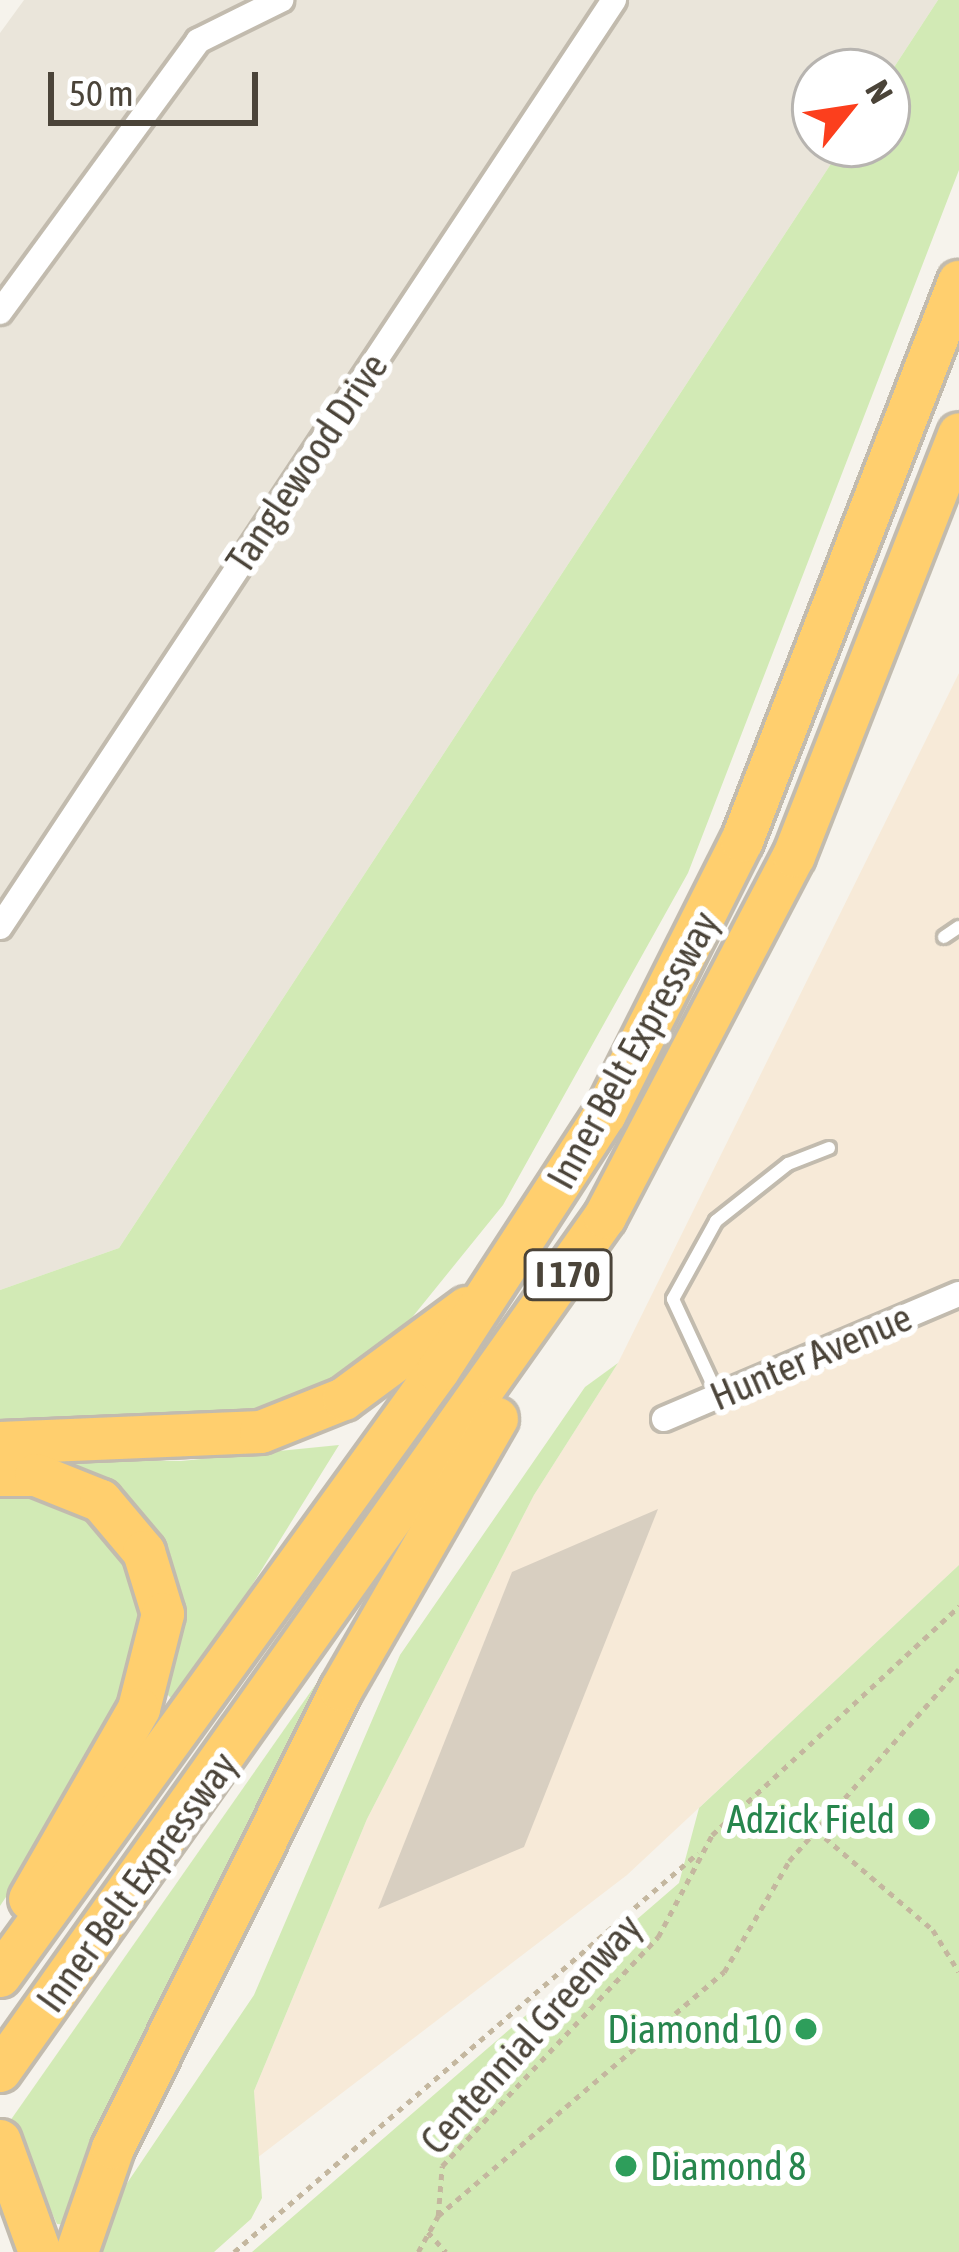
<!DOCTYPE html>
<style>
body{margin:0}
#map{position:relative;width:959px;height:2252px;overflow:hidden;background:#f6f3ec;font-family:"Asap Condensed",sans-serif}
div>[style]{position:absolute}
.residential>*{inset:0;background:#eae5da}
.commercial>*{inset:0;background:#f7ead8}
.green>*{inset:0;background:#d2eab5}
.building>*{inset:0;background:#d8cfc1}
.path>*{height:4.5px;margin-top:-2.25px;transform-origin:0;background:repeating-linear-gradient(90deg,#c4b79f 0 6px,transparent 0 12px)}
.roads{filter:drop-shadow(3px 0 #c2bbae) drop-shadow(-3px 0 #c2bbae) drop-shadow(0 3px #c2bbae) drop-shadow(0 -3px #c2bbae)}
.service>*{height:12px;margin:-6px;padding:0 6px;transform-origin:6px;border-radius:6px;background:#fff}
.minor>*{height:24px;margin:-12px;padding:0 12px;transform-origin:12px;border-radius:12px;background:#fff}
.motorway>*{height:42px;margin:-21px;padding:0 21px;transform-origin:21px;border-radius:21px;background:#ffcf6e}
.dots>*{width:33px;height:33px;translate:-50% -50%;box-sizing:border-box;border:6px solid #fff;border-radius:50%}
span{translate:-50% -50%;white-space:nowrap;text-align:center;line-height:1.15;-webkit-text-stroke:12px #fff;paint-order:stroke}
.shield-label span{padding:3px 9px;background:#fff;border:3px solid;border-radius:9px;-webkit-text-stroke-width:0}
.shield-label{font-size:36px;color:#4b4439;font-weight:700}
.street-label{font-size:39px;color:#4b4439}
.leisure-label{font-size:39px;color:#27864d}
.right{translate:-100% -50%;text-align:right}
.left{translate:0 -50%;text-align:left}
.north{position:absolute;left:791px;top:48px;width:120px;height:120px;box-sizing:border-box;background:#fff;border:3px solid #b7b4b0;border-radius:50%;rotate:60deg;font-size:33px;font-weight:700;line-height:48px;text-align:center;color:#4b4439}
.north::after{content:'';display:block;margin:auto;width:42px;height:54px;background:#fc3f1d;clip-path:polygon(50% 0,100% 100%,50% 72%,0 100%)}
.scale{position:absolute;left:48px;top:72px;width:210px;height:54px;box-sizing:border-box;border:6px solid #4b4439;border-top:0;padding-left:15px;font-size:36px;line-height:42px;white-space:nowrap;color:#4b4439;-webkit-text-stroke:9px #fff;paint-order:stroke}
</style>
<div id="map">
<div class="residential">
<i style="clip-path:polygon(24px 0,938px 0,887px 78px,815px 72px,815px 144px,844px 144px,119px 1248px,0 1290px,0 33px)"></i>
</div>
<div class="commercial">
<i style="clip-path:polygon(959px 673px,959px 1565px,627px 1875px,257px 2158px,254px 2091px,367px 1819px,534px 1495px,618px 1363px)"></i>
</div>
<div class="green">
<i style="clip-path:polygon(938px 0,959px 0,959px 170px,688px 873px,503px 1205px,372px 1367px,273px 1411px,0 1426px,0 1290px,119px 1248px,844px 144px,887px 144px,887px 78px)"></i>
<i style="clip-path:polygon(618px 1363px,534px 1495px,367px 1819px,254px 2091px,262px 2198px,251px 2219px,214px 2252px,94px 2252px,113px 2204px,254px 1995px,400px 1655px,585px 1387px)"></i>
<i style="clip-path:polygon(339px 1445px,205px 1661px,174px 1701px,165px 1692px,182px 1617px,156px 1542px,137px 1510px,46px 1458px,181px 1461px)"></i>
<i style="clip-path:polygon(25px 1491px,83px 1513px,131px 1559px,149px 1630px,104px 1750px,0 1906px,0 1494px)"></i>
<i style="clip-path:polygon(959px 1565px,959px 2252px,252px 2252px,679px 1883px,699px 1808px)"></i>
<i style="clip-path:polygon(344px 1644px,69px 2225px,57px 2224px,10px 2121px)"></i>
</div>
<div class="building">
<i style="clip-path:polygon(658px 1509px,524px 1847px,378px 1909px,512px 1572px)"></i>
</div>
<div class="path">
<i style="left:816px;top:1830px;width:154px;rotate:40.5deg"></i>
<i style="left:933px;top:1930px;width:49px;rotate:58.2deg"></i>
<i style="left:438px;top:2216px;width:376px;rotate:-40.5deg"></i>
<i style="left:724px;top:1972px;width:129px;rotate:-59.6deg"></i>
<i style="left:789px;top:1861px;width:256px;rotate:-48.5deg"></i>
<i style="left:428px;top:2232px;width:27px;rotate:48deg"></i>
<i style="left:234px;top:2252px;width:612px;rotate:-40.69deg"></i>
<i style="left:418px;top:2252px;width:41px;rotate:-60.9deg"></i>
<i style="left:438px;top:2216px;width:50px;rotate:-85.4deg"></i>
<i style="left:442px;top:2166px;width:315px;rotate:-46.7deg"></i>
<i style="left:658px;top:1937px;width:115px;rotate:-62.1deg"></i>
<i style="left:712px;top:1835px;width:337px;rotate:-42.8deg"></i>
</div>
<div class="roads">
<div class="service">
<i style="left:944px;top:937px;width:18px;rotate:-34deg"></i>
<i style="left:718px;top:1396px;width:107px;rotate:-114.9deg"></i>
<i style="left:673px;top:1299px;width:89px;rotate:-61.1deg"></i>
<i style="left:716px;top:1221px;width:92px;rotate:-38.4deg"></i>
<i style="left:788px;top:1164px;width:44px;rotate:-21.3deg"></i>
</div>
<div class="minor">
<i style="left:0;top:312px;width:336px;rotate:-53.8deg"></i>
<i style="left:198px;top:41px;width:93px;rotate:-26.3deg"></i>
<i style="left:0;top:927px;width:1112px;rotate:-56.48deg"></i>
<i style="left:664px;top:1419px;width:320px;rotate:-23deg"></i>
</div>
<div class="motorway">
<i style="left:0;top:1443px;width:261px;rotate:-2.4deg"></i>
<i style="left:261px;top:1432px;width:89px;rotate:-21.7deg"></i>
<i style="left:344px;top:1399px;width:153px;rotate:-36.5deg"></i>
<i style="left:0;top:1475px;width:36px"></i>
<i style="left:36px;top:1475px;width:70px;rotate:21.8deg"></i>
<i style="left:101px;top:1501px;width:67px;rotate:49.9deg"></i>
<i style="left:144px;top:1552px;width:65px;rotate:73deg"></i>
<i style="left:163px;top:1614px;width:98px;rotate:104.2deg"></i>
<i style="left:139px;top:1709px;width:219px;rotate:119.8deg"></i>
<i style="left:0;top:1976px;width:747px;rotate:-54.1deg"></i>
<i style="left:438px;top:1371px;width:306px;rotate:-57deg"></i>
<i style="left:605px;top:1114px;width:305px;rotate:-63.4deg"></i>
<i style="left:742px;top:841px;width:600px;rotate:-68.78deg"></i>
<i style="left:0;top:2071px;width:1047px;rotate:-54.69deg"></i>
<i style="left:605px;top:1217px;width:407px;rotate:-62.4deg"></i>
<i style="left:794px;top:856px;width:453px;rotate:-68.6deg"></i>
<i style="left:0;top:2141px;width:118px;rotate:70.2deg"></i>
<i style="left:77px;top:2252px;width:110px;rotate:-70.9deg"></i>
<i style="left:113px;top:2148px;width:512px;rotate:-63.54deg"></i>
<i style="left:341px;top:1690px;width:313px;rotate:-60.1deg"></i>
</div>
</div>
<div class="dots">
<i style="left:919px;top:1819px;background:#2e9e5b"></i>
<i style="left:806px;top:2029px;background:#2e9e5b"></i>
<i style="left:626px;top:2166px;background:#2e9e5b"></i>
</div>
<div class="shield-label">
<span style="left:568px;top:1275px">I 170</span>
</div>
<div class="street-label">
<span style="left:307px;top:463px;rotate:-56deg">Tanglewood Drive</span>
<span style="left:633px;top:1050px;rotate:-61deg">Inner Belt Expressway</span>
<span style="left:811px;top:1357px;rotate:-23deg">Hunter Avenue</span>
<span style="left:137px;top:1882px;rotate:-54deg">Inner Belt Expressway</span>
<span style="left:531px;top:2034px;rotate:-48deg">Centennial Greenway</span>
</div>
<div class="leisure-label">
<span class="right" style="left:895px;top:1819px">Adzick Field</span>
<span class="right" style="left:782px;top:2029px">Diamond 10</span>
<span class="left" style="left:650px;top:2166px">Diamond 8</span>
</div>
<div class="north">N</div>
<div class="scale">50 m</div>
</div>
